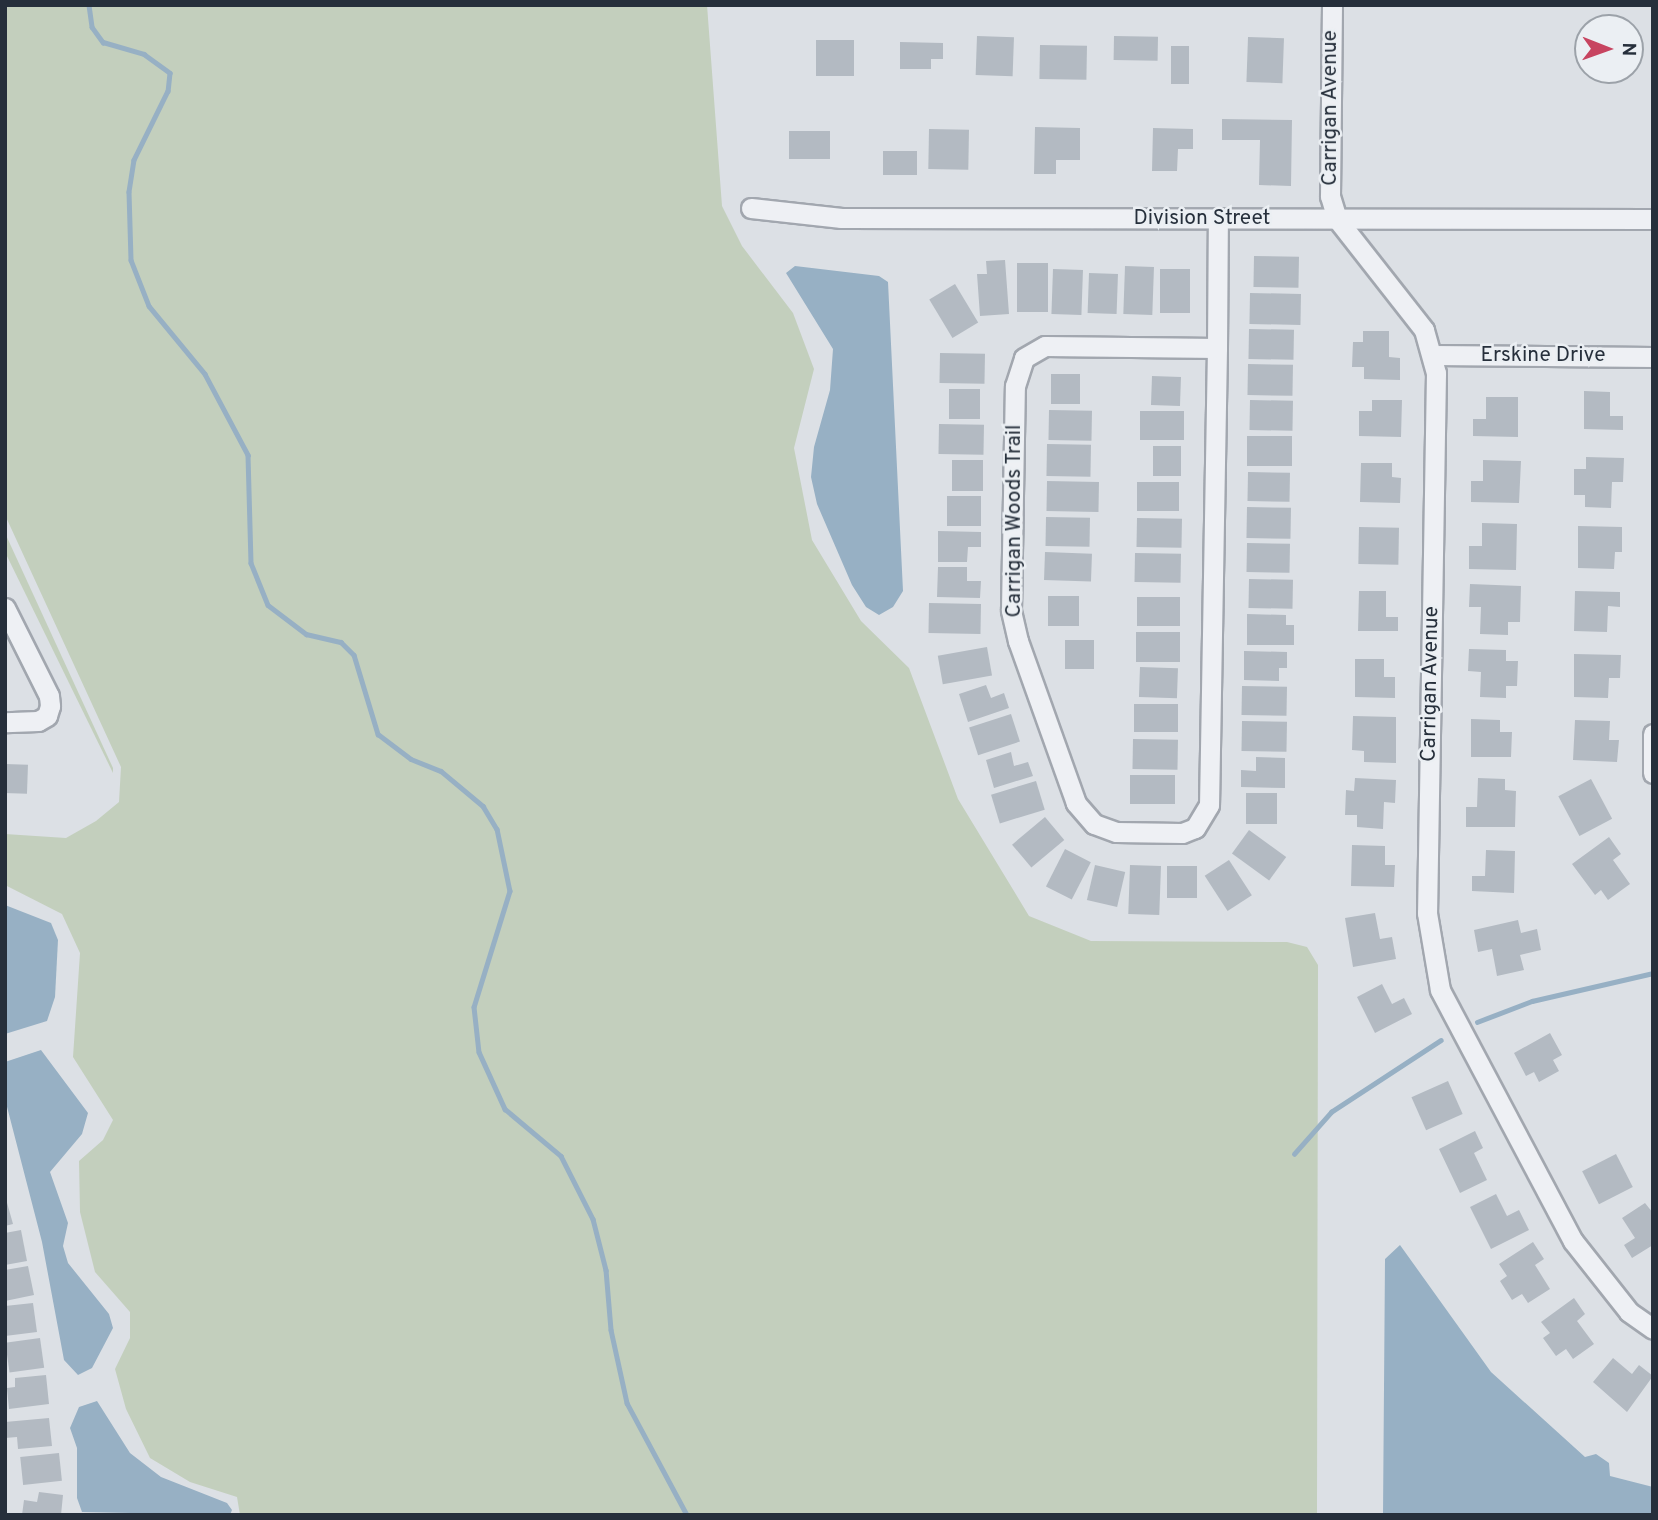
<!DOCTYPE html>
<style>
body{margin:0}
#map{position:relative;width:1658px;height:1520px;overflow:hidden;background:#dce0e5;font-family:Overpass,sans-serif}
div>[style]{position:absolute}
.green>*{inset:0;background:#c3cfbd}
.water>*{inset:0;background:#97b0c4}
.stream>*{height:4.5px;margin:-2.25px;padding:0 2.25px;transform-origin:2.25px;border-radius:2.25px;background:#97b0c4}
.building>*{inset:0;background:#b3bac2;transform-origin:0 0}
.roads{filter:drop-shadow(2px 0 #a2a7af) drop-shadow(-2px 0 #a2a7af) drop-shadow(0 2px #a2a7af) drop-shadow(0 -2px #a2a7af)}
.minor>*{height:19px;margin:-9.5px;padding:0 9.5px;transform-origin:9.5px;border-radius:9.5px;background:#eef0f4}
span{translate:-50% -50%;white-space:nowrap;text-align:center;line-height:1.15;-webkit-text-stroke:5px #ebeff3;paint-order:stroke}
.street-label{font-size:21px;color:#262f3b}
.frame{position:absolute;inset:0;border:7px solid #262f3b;pointer-events:none}
.north{position:absolute;left:1574px;top:14px;width:70px;height:70px;box-sizing:border-box;background:#ebeff3;border:2px solid #9ca2a9;border-radius:50%;rotate:91deg;font-size:19px;font-weight:700;line-height:28px;text-align:center;color:#262f3b}
.north::after{content:'';display:block;margin:auto;width:24px;height:32px;background:#c74460;clip-path:polygon(50% 0,100% 100%,50% 72%,0 100%)}
</style>
<div id="map">
<div class="green">
<i style="clip-path:polygon(5px 5px,707px 5px,722px 206px,742px 246px,793px 313px,814px 369px,794px 448px,812px 540px,861px 621px,909px 668px,958px 799px,1029px 916px,1091px 941px,1287px 942px,1307px 947px,1318px 965px,1317px 1515px,240px 1515px,237px 1497px,190px 1482px,150px 1458px,126px 1409px,115px 1369px,130px 1338px,130px 1312px,95px 1272px,80px 1212px,79px 1161px,103px 1140px,113px 1120px,73px 1057px,80px 953px,62px 914px,5px 885px,5px 834px,66px 838px,96px 821px,119px 802px,121px 767px,5px 515px)"></i>
<i style="clip-path:polygon(5px 533px,113px 768px,113px 773px,5px 552px)"></i>
</div>
<div class="water">
<i style="clip-path:polygon(795px 266px,879px 276px,888px 282px,903px 591px,893px 607px,879px 615px,866px 607px,852px 585px,817px 504px,811px 477px,814px 447px,830px 390px,833px 349px,786px 273px)"></i>
<i style="clip-path:polygon(5px 905px,51px 923px,58px 940px,55px 997px,47px 1021px,5px 1034px)"></i>
<i style="clip-path:polygon(41px 1050px,88px 1113px,82px 1134px,50px 1172px,68px 1223px,63px 1246px,68px 1263px,109px 1314px,113px 1328px,92px 1368px,78px 1375px,64px 1360px,42px 1242px,5px 1099px,5px 1062px)"></i>
<i style="clip-path:polygon(1400px 1245px,1491px 1372px,1585px 1457px,1596px 1454px,1609px 1463px,1610px 1476px,1653px 1487px,1653px 1515px,1383px 1515px,1385px 1259px)"></i>
<i style="clip-path:polygon(97px 1401px,130px 1453px,161px 1477px,227px 1503px,232px 1510px,230px 1515px,82px 1512px,77px 1498px,77px 1448px,70px 1428px,79px 1407px)"></i>
</div>
<div class="stream">
<i style="left:89px;top:5px;width:22px;rotate:82deg"></i>
<i style="left:92px;top:27px;width:19px;rotate:54deg"></i>
<i style="left:103px;top:42px;width:43px;rotate:16.3deg"></i>
<i style="left:144px;top:54px;width:32px;rotate:36deg"></i>
<i style="left:170px;top:73px;width:18px;rotate:96deg"></i>
<i style="left:168px;top:91px;width:77px;rotate:116.2deg"></i>
<i style="left:134px;top:160px;width:32px;rotate:99deg"></i>
<i style="left:129px;top:192px;width:68px;rotate:88.3deg"></i>
<i style="left:131px;top:260px;width:49px;rotate:68.6deg"></i>
<i style="left:149px;top:306px;width:88px;rotate:50.5deg"></i>
<i style="left:205px;top:374px;width:92px;rotate:62deg"></i>
<i style="left:248px;top:455px;width:108px;rotate:88.4deg"></i>
<i style="left:251px;top:563px;width:45px;rotate:68deg"></i>
<i style="left:268px;top:605px;width:48px;rotate:37.3deg"></i>
<i style="left:306px;top:634px;width:36px;rotate:13deg"></i>
<i style="left:341px;top:642px;width:18px;rotate:45deg"></i>
<i style="left:354px;top:655px;width:83px;rotate:73.1deg"></i>
<i style="left:378px;top:734px;width:41px;rotate:37.1deg"></i>
<i style="left:411px;top:759px;width:32px;rotate:22deg"></i>
<i style="left:441px;top:771px;width:55px;rotate:39.8deg"></i>
<i style="left:483px;top:806px;width:27px;rotate:59deg"></i>
<i style="left:497px;top:829px;width:63px;rotate:78.2deg"></i>
<i style="left:510px;top:891px;width:121px;rotate:107.2deg"></i>
<i style="left:474px;top:1007px;width:45px;rotate:83.7deg"></i>
<i style="left:479px;top:1052px;width:63px;rotate:65.5deg"></i>
<i style="left:505px;top:1109px;width:73px;rotate:40deg"></i>
<i style="left:561px;top:1156px;width:71px;rotate:63.1deg"></i>
<i style="left:593px;top:1219px;width:53px;rotate:75.7deg"></i>
<i style="left:606px;top:1270px;width:60px;rotate:85.2deg"></i>
<i style="left:611px;top:1330px;width:75px;rotate:77.6deg"></i>
<i style="left:627px;top:1403px;width:127px;rotate:61.8deg"></i>
<i style="left:1477px;top:1022px;width:59px;rotate:-20.9deg"></i>
<i style="left:1532px;top:1001px;width:124px;rotate:-13deg"></i>
<i style="left:1294px;top:1154px;width:56px;rotate:-48.6deg"></i>
<i style="left:1331px;top:1112px;width:131px;rotate:-33.2deg"></i>
</div>
<div class="building">
<i style="left:977px;top:36px;width:37px;height:39px;rotate:2deg"></i>
<i style="left:1114px;top:36px;width:44px;height:24px;rotate:1deg"></i>
<i style="left:1248px;top:37px;width:36px;height:45px;rotate:2deg"></i>
<i style="left:816px;top:40px;width:38px;height:36px"></i>
<i style="clip-path:polygon(900px 42px,943px 43px,943px 59px,931px 59px,931px 69px,900px 69px)"></i>
<i style="left:1040px;top:45px;width:47px;height:34px;rotate:1deg"></i>
<i style="left:1171px;top:46px;width:18px;height:38px"></i>
<i style="clip-path:polygon(1222px 119px,1292px 120px,1291px 186px,1259px 185px,1260px 140px,1222px 140px)"></i>
<i style="clip-path:polygon(1035px 127px,1080px 128px,1080px 160px,1056px 160px,1056px 174px,1034px 174px)"></i>
<i style="clip-path:polygon(1153px 128px,1193px 129px,1193px 149px,1178px 149px,1177px 171px,1152px 171px)"></i>
<i style="left:929px;top:129px;width:40px;height:40px;rotate:1deg"></i>
<i style="left:789px;top:131px;width:41px;height:28px"></i>
<i style="left:883px;top:151px;width:34px;height:24px"></i>
<i style="left:1254px;top:256px;width:45px;height:31px;rotate:1deg"></i>
<i style="clip-path:polygon(1005px 260px,1009px 314px,980px 316px,977px 274px,987px 274px,986px 261px)"></i>
<i style="left:1017px;top:263px;width:31px;height:49px"></i>
<i style="left:1125px;top:266px;width:29px;height:48px;rotate:2deg"></i>
<i style="left:1053px;top:269px;width:30px;height:45px;rotate:2deg"></i>
<i style="left:1160px;top:269px;width:30px;height:44px"></i>
<i style="left:1089px;top:273px;width:29px;height:40px;rotate:2deg"></i>
<i style="left:955px;top:284px;width:45px;height:30px;rotate:59deg"></i>
<i style="left:1250px;top:293px;width:51px;height:31px;rotate:1deg"></i>
<i style="left:1249px;top:329px;width:45px;height:30px;rotate:1deg"></i>
<i style="clip-path:polygon(1363px 331px,1389px 331px,1389px 357px,1400px 358px,1400px 380px,1364px 379px,1364px 367px,1352px 367px,1353px 342px,1363px 342px)"></i>
<i style="left:940px;top:353px;width:45px;height:30px;rotate:1deg"></i>
<i style="left:1248px;top:364px;width:45px;height:31px;rotate:1deg"></i>
<i style="left:1051px;top:374px;width:29px;height:30px"></i>
<i style="left:1152px;top:376px;width:29px;height:29px;rotate:2deg"></i>
<i style="left:949px;top:389px;width:31px;height:30px"></i>
<i style="clip-path:polygon(1584px 391px,1610px 392px,1610px 416px,1623px 416px,1623px 430px,1584px 429px)"></i>
<i style="clip-path:polygon(1486px 397px,1518px 397px,1518px 437px,1473px 436px,1473px 419px,1486px 419px)"></i>
<i style="left:1250px;top:400px;width:43px;height:30px;rotate:1deg"></i>
<i style="clip-path:polygon(1372px 400px,1402px 400px,1401px 437px,1359px 436px,1359px 411px,1372px 411px)"></i>
<i style="left:1049px;top:410px;width:43px;height:30px;rotate:1deg"></i>
<i style="left:1140px;top:411px;width:44px;height:29px"></i>
<i style="left:939px;top:424px;width:45px;height:30px;rotate:1deg"></i>
<i style="left:1247px;top:436px;width:45px;height:30px"></i>
<i style="left:1047px;top:444px;width:44px;height:32px;rotate:1deg"></i>
<i style="left:1153px;top:446px;width:28px;height:30px"></i>
<i style="clip-path:polygon(1586px 457px,1624px 458px,1623px 482px,1612px 482px,1611px 508px,1585px 507px,1585px 495px,1574px 495px,1574px 469px,1586px 469px)"></i>
<i style="left:952px;top:460px;width:31px;height:31px"></i>
<i style="clip-path:polygon(1483px 460px,1521px 461px,1519px 503px,1471px 502px,1471px 481px,1483px 481px)"></i>
<i style="clip-path:polygon(1361px 463px,1392px 463px,1392px 477px,1401px 478px,1400px 503px,1360px 502px)"></i>
<i style="left:1248px;top:472px;width:42px;height:29px;rotate:1deg"></i>
<i style="left:1047px;top:481px;width:52px;height:30px;rotate:1deg"></i>
<i style="left:1137px;top:482px;width:42px;height:29px"></i>
<i style="left:947px;top:496px;width:34px;height:30px"></i>
<i style="left:1247px;top:507px;width:44px;height:31px;rotate:1deg"></i>
<i style="left:1046px;top:517px;width:44px;height:29px;rotate:1deg"></i>
<i style="left:1137px;top:518px;width:45px;height:29px;rotate:1deg"></i>
<i style="clip-path:polygon(1482px 523px,1517px 524px,1516px 570px,1469px 569px,1469px 546px,1482px 546px)"></i>
<i style="clip-path:polygon(1578px 526px,1622px 527px,1622px 552px,1615px 552px,1614px 569px,1578px 568px)"></i>
<i style="left:1359px;top:527px;width:40px;height:37px;rotate:1deg"></i>
<i style="clip-path:polygon(938px 531px,981px 532px,981px 547px,968px 547px,967px 562px,938px 562px)"></i>
<i style="left:1247px;top:543px;width:43px;height:29px;rotate:1deg"></i>
<i style="left:1045px;top:552px;width:47px;height:28px;rotate:2deg"></i>
<i style="left:1135px;top:553px;width:46px;height:29px;rotate:1deg"></i>
<i style="clip-path:polygon(938px 567px,967px 567px,967px 581px,981px 581px,980px 598px,937px 597px)"></i>
<i style="left:1249px;top:579px;width:44px;height:29px;rotate:1deg"></i>
<i style="clip-path:polygon(1470px 584px,1521px 586px,1520px 622px,1508px 622px,1508px 635px,1480px 634px,1481px 607px,1469px 607px)"></i>
<i style="clip-path:polygon(1359px 591px,1386px 591px,1386px 617px,1398px 617px,1398px 631px,1358px 631px)"></i>
<i style="clip-path:polygon(1575px 591px,1620px 592px,1620px 607px,1608px 606px,1607px 632px,1574px 631px)"></i>
<i style="left:1048px;top:596px;width:31px;height:30px"></i>
<i style="left:1137px;top:597px;width:43px;height:29px"></i>
<i style="left:929px;top:603px;width:52px;height:30px;rotate:1deg"></i>
<i style="clip-path:polygon(1247px 614px,1286px 615px,1286px 625px,1294px 625px,1294px 645px,1247px 645px)"></i>
<i style="left:1136px;top:632px;width:44px;height:30px"></i>
<i style="left:1065px;top:640px;width:29px;height:29px"></i>
<i style="left:987px;top:647px;width:29px;height:50px;rotate:80deg"></i>
<i style="clip-path:polygon(1469px 649px,1506px 650px,1506px 661px,1518px 661px,1517px 686px,1506px 686px,1506px 698px,1480px 697px,1481px 672px,1468px 671px)"></i>
<i style="clip-path:polygon(1244px 651px,1287px 652px,1287px 668px,1279px 668px,1279px 681px,1244px 680px)"></i>
<i style="clip-path:polygon(1574px 654px,1621px 655px,1620px 678px,1609px 678px,1608px 698px,1574px 697px)"></i>
<i style="clip-path:polygon(1355px 659px,1384px 659px,1384px 677px,1395px 677px,1395px 698px,1355px 697px)"></i>
<i style="left:1140px;top:667px;width:38px;height:30px;rotate:2deg"></i>
<i style="clip-path:polygon(986px 685px,991px 698px,1004px 693px,1009px 708px,968px 722px,959px 694px)"></i>
<i style="left:1242px;top:686px;width:45px;height:29px;rotate:1deg"></i>
<i style="left:1134px;top:704px;width:44px;height:28px"></i>
<i style="left:1011px;top:714px;width:29px;height:44px;rotate:72deg"></i>
<i style="clip-path:polygon(1353px 716px,1396px 717px,1396px 763px,1364px 762px,1364px 751px,1352px 750px)"></i>
<i style="clip-path:polygon(1471px 719px,1500px 720px,1500px 732px,1512px 732px,1511px 757px,1471px 757px)"></i>
<i style="clip-path:polygon(1575px 720px,1610px 721px,1609px 740px,1619px 740px,1617px 762px,1573px 760px)"></i>
<i style="left:1242px;top:721px;width:45px;height:30px;rotate:1deg"></i>
<i style="left:1133px;top:739px;width:45px;height:30px;rotate:1deg"></i>
<i style="clip-path:polygon(1011px 752px,1014px 766px,1028px 762px,1033px 776px,994px 788px,986px 760px)"></i>
<i style="clip-path:polygon(1256px 757px,1285px 758px,1285px 788px,1241px 787px,1241px 770px,1256px 771px)"></i>
<i style="left:5px;top:764px;width:23px;height:29px;rotate:2deg"></i>
<i style="left:1130px;top:775px;width:45px;height:29px"></i>
<i style="clip-path:polygon(1355px 778px,1396px 780px,1395px 803px,1384px 802px,1383px 829px,1357px 827px,1357px 815px,1345px 815px,1346px 790px,1354px 791px)"></i>
<i style="clip-path:polygon(1478px 778px,1505px 779px,1505px 790px,1516px 791px,1515px 827px,1466px 827px,1466px 807px,1477px 807px)"></i>
<i style="left:1591px;top:779px;width:45px;height:37px;rotate:62deg"></i>
<i style="left:1036px;top:781px;width:30px;height:47px;rotate:73deg"></i>
<i style="left:1246px;top:793px;width:31px;height:31px"></i>
<i style="left:1045px;top:817px;width:30px;height:43px;rotate:50deg"></i>
<i style="left:1249px;top:830px;width:46px;height:29px;rotate:36deg"></i>
<i style="clip-path:polygon(1609px 837px,1621px 854px,1613px 860px,1630px 884px,1608px 900px,1601px 890px,1595px 895px,1572px 864px)"></i>
<i style="clip-path:polygon(1352px 845px,1385px 846px,1385px 865px,1395px 865px,1394px 887px,1351px 886px)"></i>
<i style="left:1065px;top:849px;width:29px;height:42px;rotate:27deg"></i>
<i style="clip-path:polygon(1486px 850px,1515px 851px,1514px 893px,1472px 891px,1472px 876px,1485px 876px)"></i>
<i style="left:1229px;top:860px;width:42px;height:29px;rotate:57deg"></i>
<i style="left:1095px;top:865px;width:31px;height:36px;rotate:13deg"></i>
<i style="left:1130px;top:865px;width:31px;height:49px;rotate:2deg"></i>
<i style="left:1167px;top:866px;width:30px;height:32px"></i>
<i style="clip-path:polygon(1375px 913px,1380px 939px,1392px 937px,1396px 959px,1353px 967px,1345px 918px)"></i>
<i style="clip-path:polygon(1518px 920px,1521px 933px,1537px 929px,1541px 950px,1520px 955px,1524px 970px,1497px 976px,1492px 949px,1478px 952px,1474px 930px)"></i>
<i style="clip-path:polygon(1382px 984px,1392px 1004px,1404px 998px,1412px 1014px,1375px 1033px,1357px 997px)"></i>
<i style="clip-path:polygon(1550px 1033px,1562px 1055px,1553px 1060px,1559px 1071px,1539px 1082px,1534px 1072px,1526px 1076px,1514px 1053px)"></i>
<i style="left:1448px;top:1081px;width:36px;height:40px;rotate:66deg"></i>
<i style="clip-path:polygon(1475px 1131px,1483px 1148px,1474px 1153px,1487px 1180px,1460px 1193px,1439px 1149px)"></i>
<i style="left:1616px;top:1154px;width:37px;height:38px;rotate:63deg"></i>
<i style="clip-path:polygon(1496px 1194px,1507px 1216px,1519px 1210px,1529px 1230px,1491px 1249px,1470px 1207px)"></i>
<i style="clip-path:polygon(6px 1199px,13px 1224px,5px 1226px,5px 1200px)"></i>
<i style="clip-path:polygon(1645px 1203px,1653px 1213px,1653px 1245px,1632px 1258px,1624px 1245px,1635px 1238px,1622px 1218px)"></i>
<i style="clip-path:polygon(21px 1230px,27px 1261px,5px 1265px,5px 1233px)"></i>
<i style="clip-path:polygon(1533px 1242px,1544px 1259px,1535px 1265px,1550px 1289px,1528px 1303px,1522px 1294px,1512px 1300px,1500px 1281px,1507px 1276px,1499px 1264px)"></i>
<i style="clip-path:polygon(28px 1266px,34px 1295px,5px 1301px,5px 1270px)"></i>
<i style="clip-path:polygon(1574px 1298px,1585px 1314px,1577px 1321px,1594px 1344px,1573px 1359px,1566px 1349px,1556px 1356px,1543px 1338px,1550px 1333px,1541px 1322px)"></i>
<i style="clip-path:polygon(33px 1303px,37px 1332px,5px 1336px,5px 1306px)"></i>
<i style="left:40px;top:1338px;width:30px;height:35px;rotate:82deg"></i>
<i style="clip-path:polygon(1613px 1358px,1632px 1374px,1639px 1365px,1653px 1376px,1627px 1412px,1593px 1382px)"></i>
<i style="clip-path:polygon(46px 1375px,49px 1404px,9px 1409px,7px 1388px,15px 1387px,15px 1378px)"></i>
<i style="clip-path:polygon(49px 1418px,52px 1446px,18px 1449px,17px 1437px,5px 1438px,5px 1422px)"></i>
<i style="left:59px;top:1453px;width:28px;height:39px;rotate:84deg"></i>
<i style="clip-path:polygon(39px 1492px,63px 1495px,61px 1515px,22px 1515px,24px 1500px,37px 1502px)"></i>
</div>
<div class="roads">
<div class="minor">
<i style="left:1332px;top:5px;width:191px;rotate:90.6deg"></i>
<i style="left:1330px;top:196px;width:24px;rotate:73deg"></i>
<i style="left:1337px;top:219px;width:141px;rotate:51.9deg"></i>
<i style="left:1424px;top:330px;width:45px;rotate:74.4deg"></i>
<i style="left:1436px;top:373px;width:540px;rotate:90.95deg"></i>
<i style="left:1427px;top:913px;width:78px;rotate:80.4deg"></i>
<i style="left:1440px;top:990px;width:284px;rotate:62.1deg"></i>
<i style="left:1573px;top:1241px;width:90px;rotate:51.7deg"></i>
<i style="left:1629px;top:1312px;width:29px;rotate:35deg"></i>
<i style="left:751px;top:208px;width:91px;rotate:6.3deg"></i>
<i style="left:841px;top:218px;width:812px;rotate:0.07deg"></i>
<i style="left:1045px;top:346px;width:172px;rotate:0.7deg"></i>
<i style="left:1217px;top:348px;width:457px;rotate:91deg"></i>
<i style="left:1209px;top:805px;width:27px;rotate:121deg"></i>
<i style="left:1195px;top:828px;width:14px;rotate:159deg"></i>
<i style="left:1182px;top:833px;width:66px;rotate:-179.1deg"></i>
<i style="left:1116px;top:832px;width:23px;rotate:-160deg"></i>
<i style="left:1094px;top:824px;width:28px;rotate:-131deg"></i>
<i style="left:1076px;top:803px;width:172px;rotate:-109.7deg"></i>
<i style="left:1018px;top:641px;width:32px;rotate:-103deg"></i>
<i style="left:1011px;top:610px;width:224px;rotate:-89deg"></i>
<i style="left:1015px;top:386px;width:29px;rotate:-72deg"></i>
<i style="left:1024px;top:358px;width:24px;rotate:-30deg"></i>
<i style="left:1217px;top:348px;width:129px;rotate:-89.6deg"></i>
<i style="left:1433px;top:355px;width:220px;rotate:0.5deg"></i>
<i style="left:5px;top:608px;width:98px;rotate:63.4deg"></i>
<i style="left:49px;top:696px;width:10px;rotate:84deg"></i>
<i style="left:50px;top:706px;width:10px;rotate:107deg"></i>
<i style="left:47px;top:716px;width:10px;rotate:151deg"></i>
<i style="left:38px;top:721px;width:33px;rotate:178deg"></i>
<i style="left:1653px;top:734px;width:39px;rotate:90deg"></i>
</div>
</div>
<div class="street-label">
<span style="left:1331px;top:108px;rotate:-90deg">Carrigan Avenue</span>
<span style="left:1202px;top:219px">Division Street</span>
<span style="left:1543px;top:356px">Erskine Drive</span>
<span style="left:1015px;top:521px;rotate:-90deg">Carrigan Woods Trail</span>
<span style="left:1431px;top:684px;rotate:-89deg">Carrigan Avenue</span>
</div>
<div class="frame"></div>
<div class="north">N</div>
</div>
